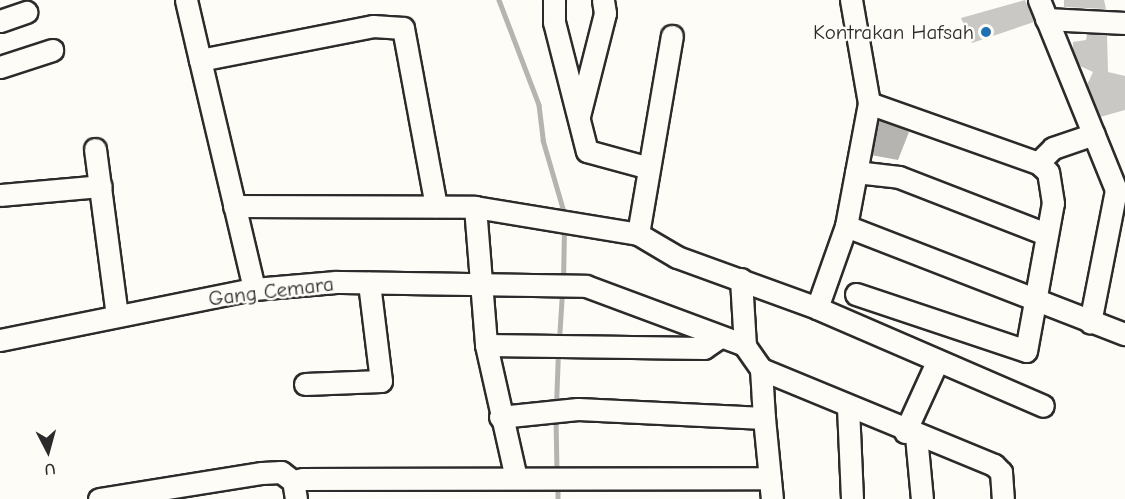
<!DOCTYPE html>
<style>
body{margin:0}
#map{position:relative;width:1125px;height:499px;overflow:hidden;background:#fdfcf7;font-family:"Comic Neue",sans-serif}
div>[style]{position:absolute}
.water>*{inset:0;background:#b5b4b1}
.stream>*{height:4.5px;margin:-2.25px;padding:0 2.25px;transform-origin:2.25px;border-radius:2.25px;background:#b5b4b1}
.building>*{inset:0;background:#c9c8c4}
.roads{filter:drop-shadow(2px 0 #2b2b2b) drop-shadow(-2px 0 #2b2b2b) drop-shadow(0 2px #2b2b2b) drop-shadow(0 -2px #2b2b2b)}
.minor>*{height:21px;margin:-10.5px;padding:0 10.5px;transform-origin:10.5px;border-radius:10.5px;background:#fdfcf7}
.dots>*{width:16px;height:16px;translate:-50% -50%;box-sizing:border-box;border:3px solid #fdfcf7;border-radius:50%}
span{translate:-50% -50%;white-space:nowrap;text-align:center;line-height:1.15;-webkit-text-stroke:5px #fdfcf7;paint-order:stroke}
.poi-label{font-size:21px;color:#2b2b2b}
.right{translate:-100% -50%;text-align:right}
.street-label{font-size:21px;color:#2b2b2b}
.north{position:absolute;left:18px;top:421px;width:60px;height:60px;-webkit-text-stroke:4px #fdfcf7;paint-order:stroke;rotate:174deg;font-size:16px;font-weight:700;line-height:24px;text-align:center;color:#2b2b2b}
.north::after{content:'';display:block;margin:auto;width:21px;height:27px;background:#2b2b2b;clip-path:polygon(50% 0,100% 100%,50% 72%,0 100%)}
</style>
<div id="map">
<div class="water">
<i style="clip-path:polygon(877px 115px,909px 132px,898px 160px,871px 155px)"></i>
</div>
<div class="stream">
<i style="left:499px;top:0;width:112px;rotate:69.1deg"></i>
<i style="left:539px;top:105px;width:35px;rotate:83deg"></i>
<i style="left:543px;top:140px;width:78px;rotate:73.7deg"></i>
<i style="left:563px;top:281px;width:52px;rotate:-88.9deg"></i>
<i style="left:559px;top:340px;width:48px;rotate:-86.4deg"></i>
<i style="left:556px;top:406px;width:54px;rotate:-87.9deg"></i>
<i style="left:556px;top:418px;width:54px;rotate:88.9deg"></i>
<i style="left:558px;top:484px;width:15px;rotate:90deg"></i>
</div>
<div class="building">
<i style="clip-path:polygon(1025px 0,1034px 22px,972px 43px,961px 18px)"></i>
<i style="clip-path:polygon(1064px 0,1104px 0,1106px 9px,1064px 7px)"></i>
<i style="clip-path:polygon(1087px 34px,1107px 35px,1108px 72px,1125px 76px,1125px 110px,1100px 117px,1087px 85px,1093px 72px,1080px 66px,1073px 50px,1073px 42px,1086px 40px)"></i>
</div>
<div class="roads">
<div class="minor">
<i style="left:186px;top:0;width:62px;rotate:76.9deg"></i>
<i style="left:200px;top:60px;width:176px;rotate:-11.1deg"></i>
<i style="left:373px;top:26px;width:30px;rotate:4deg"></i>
<i style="left:403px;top:28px;width:181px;rotate:79.5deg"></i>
<i style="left:554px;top:0;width:22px;rotate:90deg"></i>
<i style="left:554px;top:22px;width:133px;rotate:75.7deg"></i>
<i style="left:587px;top:151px;width:64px;rotate:15.3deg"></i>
<i style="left:1039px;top:0;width:205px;rotate:67.9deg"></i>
<i style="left:1116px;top:190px;width:135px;rotate:101.1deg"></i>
<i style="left:1046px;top:19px;width:79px;rotate:2.9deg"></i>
<i style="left:0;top:21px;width:28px;rotate:-19deg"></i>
<i style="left:200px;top:60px;width:235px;rotate:76.7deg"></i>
<i style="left:0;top:67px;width:55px;rotate:-18.1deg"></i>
<i style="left:579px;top:116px;width:106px;rotate:-75.8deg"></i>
<i style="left:605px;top:13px;width:13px;rotate:-99deg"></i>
<i style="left:95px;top:149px;width:167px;rotate:82.5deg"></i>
<i style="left:1038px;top:163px;width:21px;rotate:-45deg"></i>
<i style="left:1053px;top:148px;width:43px;rotate:-18.9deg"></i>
<i style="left:856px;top:172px;width:43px;rotate:6.6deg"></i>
<i style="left:899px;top:177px;width:158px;rotate:21.2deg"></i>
<i style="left:0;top:195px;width:101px;rotate:-5.1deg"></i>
<i style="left:234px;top:206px;width:241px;rotate:0.2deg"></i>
<i style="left:475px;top:207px;width:165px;rotate:9.4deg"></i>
<i style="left:638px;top:234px;width:45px;rotate:30.5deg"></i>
<i style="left:677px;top:257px;width:149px;rotate:20deg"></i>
<i style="left:817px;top:308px;width:246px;rotate:23.4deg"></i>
<i style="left:475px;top:207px;width:138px;rotate:85.4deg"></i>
<i style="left:486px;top:345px;width:136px;rotate:77.3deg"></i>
<i style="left:846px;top:226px;width:299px;rotate:21.2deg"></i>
<i style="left:638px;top:234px;width:201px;rotate:-80.3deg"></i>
<i style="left:741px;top:279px;width:67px;rotate:86.6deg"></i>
<i style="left:745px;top:346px;width:28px;rotate:55deg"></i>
<i style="left:761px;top:369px;width:252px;rotate:22.4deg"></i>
<i style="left:994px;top:465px;width:10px;rotate:45deg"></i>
<i style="left:1001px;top:472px;width:27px;rotate:86deg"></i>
<i style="left:856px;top:294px;width:179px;rotate:18.5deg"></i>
<i style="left:1026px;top:351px;width:150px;rotate:-79.7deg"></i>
<i style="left:1053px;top:203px;width:31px;rotate:-99deg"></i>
<i style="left:1048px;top:172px;width:13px;rotate:-138deg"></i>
<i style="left:1038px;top:163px;width:179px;rotate:-160.5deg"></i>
<i style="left:817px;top:308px;width:87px;rotate:-70.5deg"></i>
<i style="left:846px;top:226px;width:125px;rotate:-79.4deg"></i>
<i style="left:869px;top:103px;width:105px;rotate:-99.9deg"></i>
<i style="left:0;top:340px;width:259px;rotate:-11.4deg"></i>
<i style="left:254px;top:289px;width:82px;rotate:-4.9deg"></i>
<i style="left:336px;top:282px;width:250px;rotate:0.9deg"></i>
<i style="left:586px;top:286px;width:170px;rotate:20.4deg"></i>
<i style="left:486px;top:345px;width:218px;rotate:0.8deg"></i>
<i style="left:704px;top:348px;width:19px;rotate:-35deg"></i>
<i style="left:761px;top:369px;width:49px;rotate:86.5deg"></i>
<i style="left:305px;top:384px;width:76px;rotate:-2.3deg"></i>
<i style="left:381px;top:381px;width:99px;rotate:-97deg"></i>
<i style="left:848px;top:407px;width:92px;rotate:87.5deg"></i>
<i style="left:500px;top:417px;width:78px;rotate:-5.9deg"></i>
<i style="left:578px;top:409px;width:186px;rotate:2.8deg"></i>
<i style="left:764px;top:418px;width:81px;rotate:84.4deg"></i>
<i style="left:905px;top:432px;width:77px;rotate:-65.4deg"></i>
<i style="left:916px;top:436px;width:63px;rotate:84.6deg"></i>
<i style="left:99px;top:499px;width:165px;rotate:-9.1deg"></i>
<i style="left:262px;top:473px;width:19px;rotate:-3deg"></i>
<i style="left:281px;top:472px;width:15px;rotate:37deg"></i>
<i style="left:296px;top:499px;width:18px;rotate:-99deg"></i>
<i style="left:293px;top:481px;width:10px;rotate:-11deg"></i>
<i style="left:303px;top:479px;width:467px;rotate:-0.1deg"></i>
</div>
</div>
<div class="dots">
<i style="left:986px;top:32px;background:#1f6fb2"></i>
</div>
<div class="poi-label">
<span class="right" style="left:974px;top:32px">Kontrakan Hafsah</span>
</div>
<div class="street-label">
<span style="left:271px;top:291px;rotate:-7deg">Gang Cemara</span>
</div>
<div class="north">U</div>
</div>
